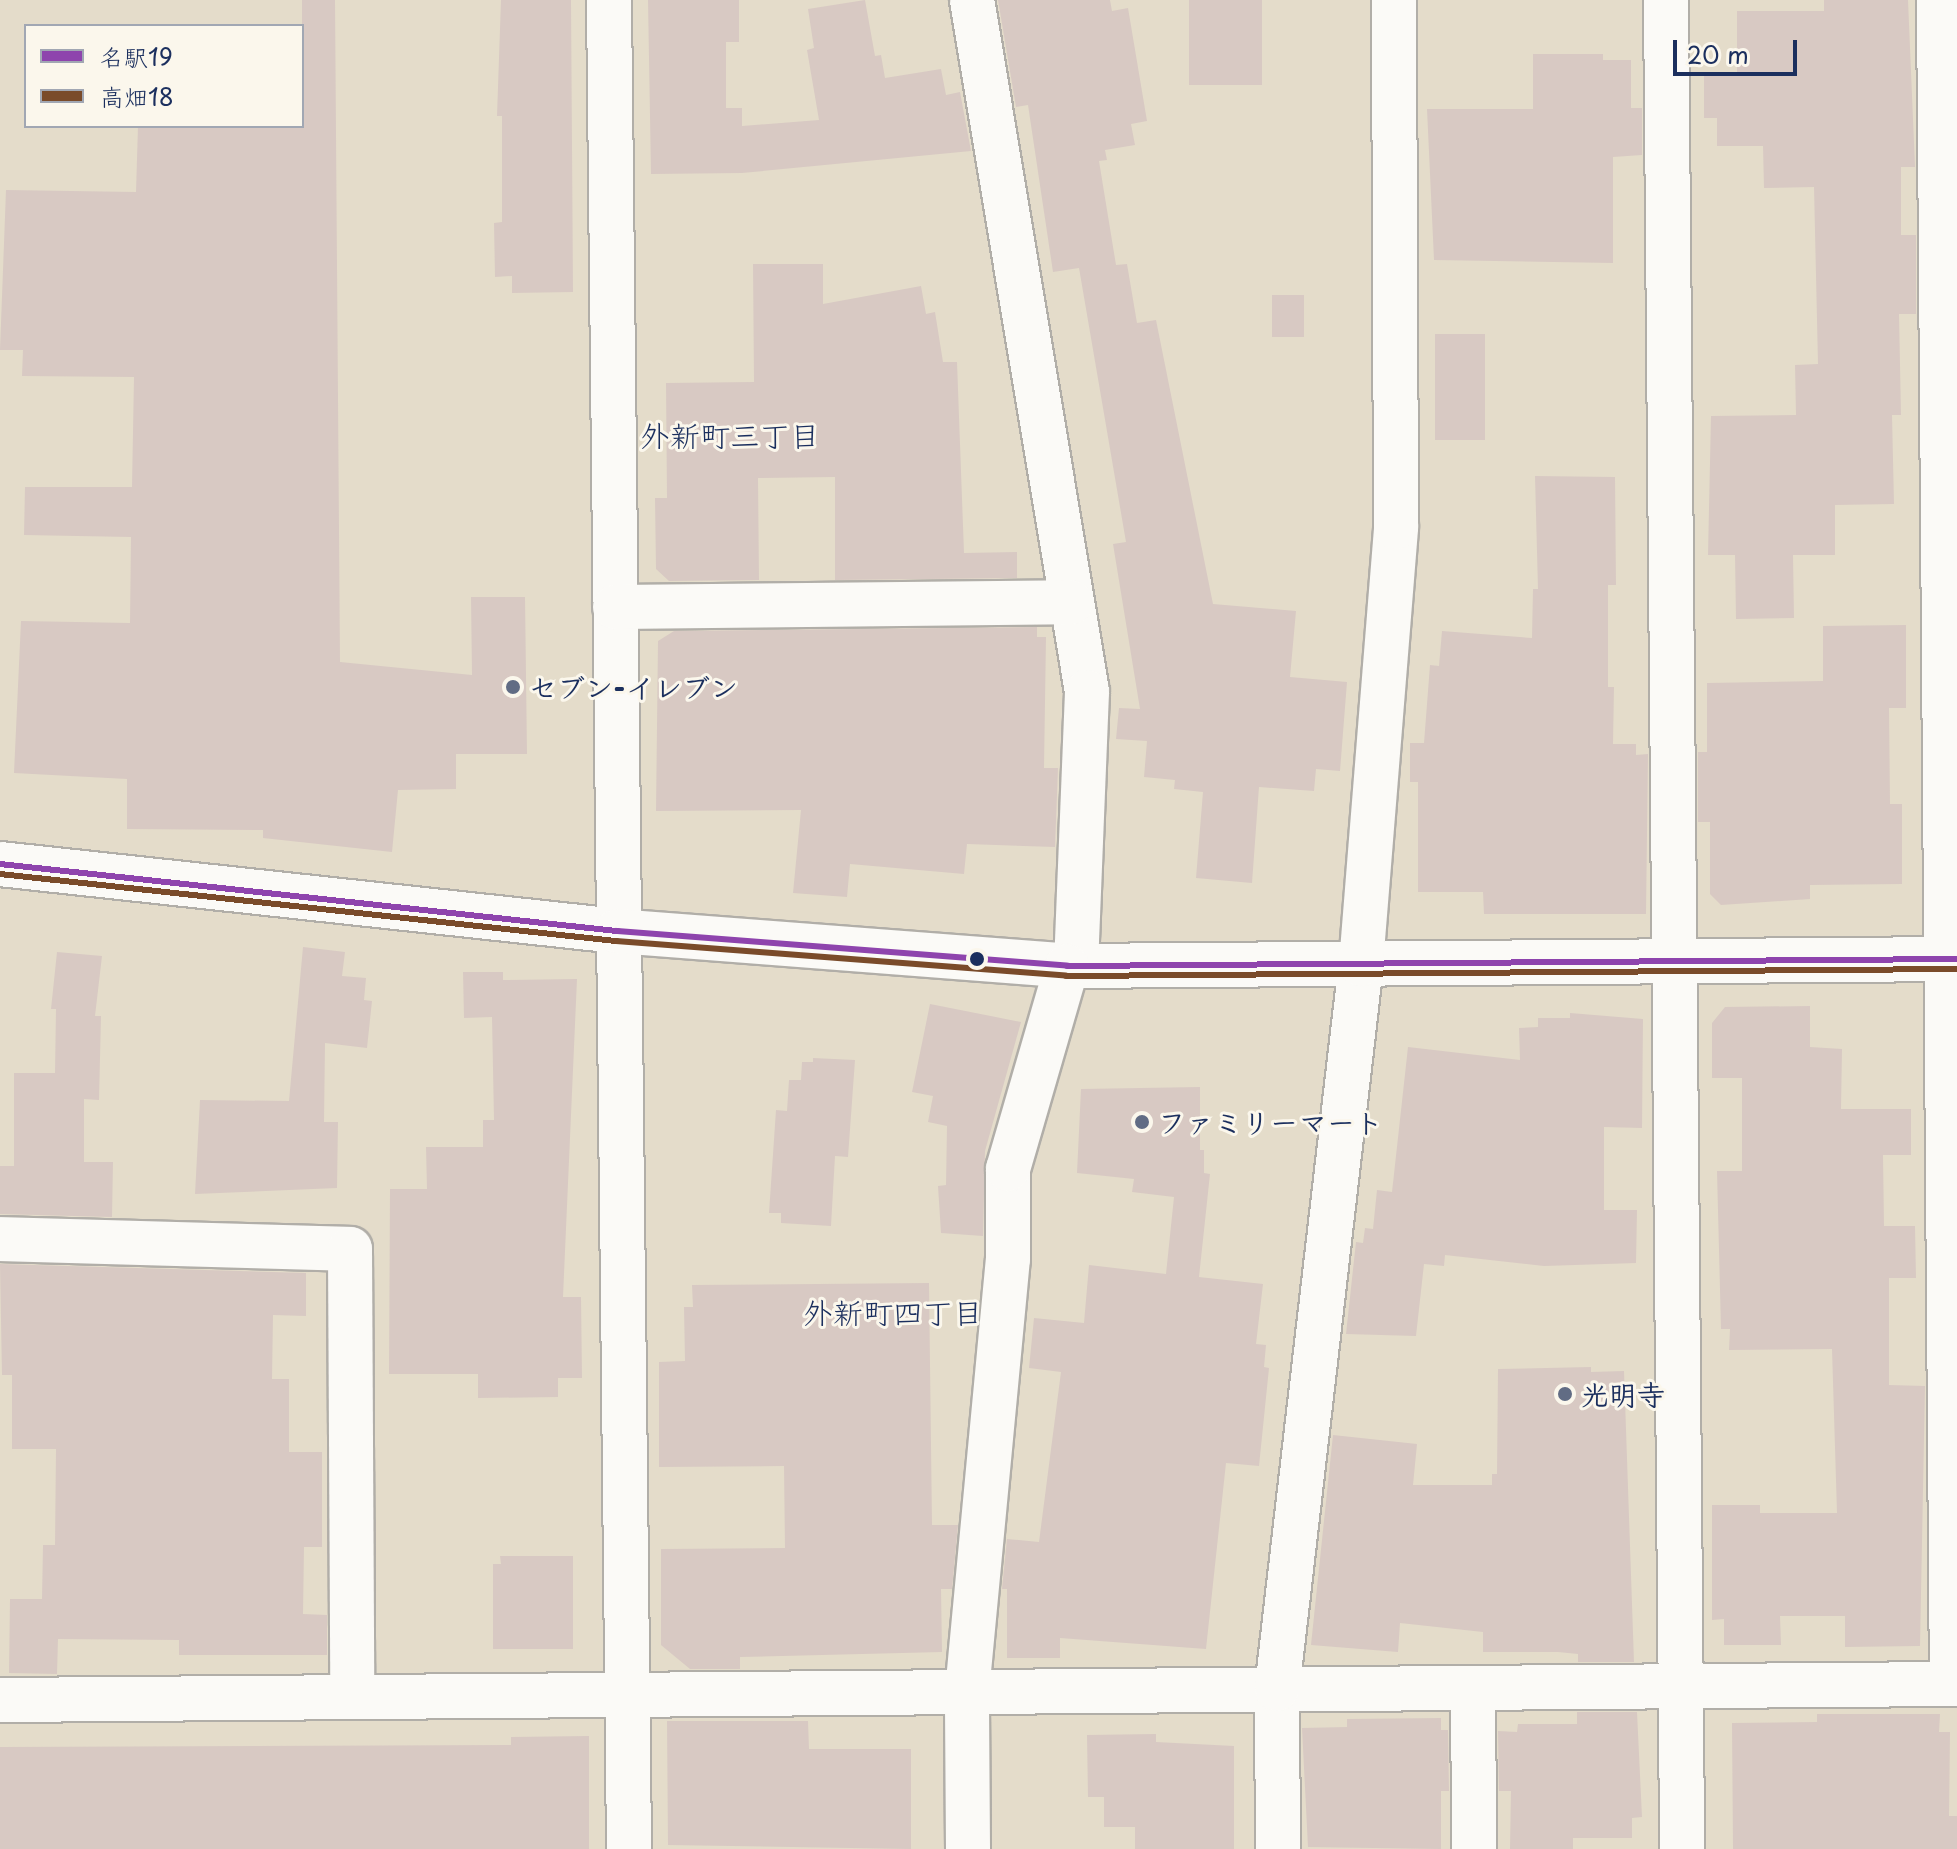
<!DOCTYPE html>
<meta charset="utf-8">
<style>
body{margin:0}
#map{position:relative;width:1957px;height:1849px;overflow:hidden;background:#e4dcca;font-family:"Playpen Sans","Klee One",sans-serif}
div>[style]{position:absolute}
.building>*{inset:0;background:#d8c9c3;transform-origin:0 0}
.roads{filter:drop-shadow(2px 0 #b1aea8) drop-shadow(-2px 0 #b1aea8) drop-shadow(0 2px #b1aea8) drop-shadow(0 -2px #b1aea8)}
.minor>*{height:44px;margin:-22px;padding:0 22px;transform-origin:22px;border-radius:22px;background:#fbfaf7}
.bus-1>*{height:6px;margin:-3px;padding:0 3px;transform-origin:3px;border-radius:3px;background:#8e44ad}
.bus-2>*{height:6px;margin:-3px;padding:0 3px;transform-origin:3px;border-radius:3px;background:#7a4b2a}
.dots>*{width:22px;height:22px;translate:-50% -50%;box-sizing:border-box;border:4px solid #fbf7ec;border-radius:50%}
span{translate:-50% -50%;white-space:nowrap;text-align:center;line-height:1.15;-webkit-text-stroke:6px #fbf7ec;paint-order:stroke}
.poi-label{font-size:28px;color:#1b2f5e;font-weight:700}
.left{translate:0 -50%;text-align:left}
.neighbourhood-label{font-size:30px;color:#1b2f5e}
.legend{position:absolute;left:24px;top:24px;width:280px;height:104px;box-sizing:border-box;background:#fbf7ec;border:2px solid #a1a7b3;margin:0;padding:10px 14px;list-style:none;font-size:24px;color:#1b2f5e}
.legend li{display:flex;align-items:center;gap:16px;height:40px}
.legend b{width:40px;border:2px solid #a1a7b3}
.scale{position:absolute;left:1673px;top:40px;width:124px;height:36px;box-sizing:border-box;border:4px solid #1b2f5e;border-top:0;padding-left:10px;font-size:24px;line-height:28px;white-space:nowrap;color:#1b2f5e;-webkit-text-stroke:6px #fbf7ec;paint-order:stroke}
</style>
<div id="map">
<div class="building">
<i style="clip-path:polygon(302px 0,335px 0,340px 662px,472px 675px,471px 597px,525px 597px,527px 754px,456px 754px,456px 789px,398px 790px,392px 852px,263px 838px,263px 830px,127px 829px,127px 779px,14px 773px,21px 621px,130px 623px,131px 537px,24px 535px,25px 487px,132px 487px,134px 377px,22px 376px,23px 350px,0 350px,6px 190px,136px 192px,138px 126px,302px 126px)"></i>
<i style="clip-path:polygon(501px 0,571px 0,573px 292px,512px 293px,512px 276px,495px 277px,494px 223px,502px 222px,502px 116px,497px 116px)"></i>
<i style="clip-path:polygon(648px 0,739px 0,739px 42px,726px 42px,726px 108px,742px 108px,742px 126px,819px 120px,807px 50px,814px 48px,808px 9px,865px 0,875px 56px,881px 55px,885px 78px,941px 69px,946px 95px,960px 92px,971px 151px,742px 173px,651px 174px)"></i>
<i style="clip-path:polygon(998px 0,1110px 0,1112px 11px,1128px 8px,1147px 121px,1131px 124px,1135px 145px,1105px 150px,1107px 160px,1099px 161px,1116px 265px,1127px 264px,1137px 323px,1156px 320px,1213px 604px,1296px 611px,1290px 677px,1347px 682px,1340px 771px,1316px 769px,1314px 791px,1259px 787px,1252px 883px,1196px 878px,1203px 792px,1174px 789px,1175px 780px,1144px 777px,1147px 741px,1116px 739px,1119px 708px,1140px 709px,1113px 544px,1126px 542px,1079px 268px,1053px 272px,1028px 105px,1016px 107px)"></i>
<i style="left:1189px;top:0;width:73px;height:85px"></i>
<i style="clip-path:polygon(1824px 0,1908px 0,1915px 167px,1901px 167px,1901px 235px,1916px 235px,1916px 314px,1899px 314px,1901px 415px,1892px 415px,1894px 504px,1835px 505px,1835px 555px,1793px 555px,1794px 618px,1736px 619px,1735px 555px,1708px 555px,1711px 416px,1796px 415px,1795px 365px,1818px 364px,1814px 187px,1764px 188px,1763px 146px,1717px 146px,1717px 118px,1704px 118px,1704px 73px,1737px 72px,1737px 11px,1824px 11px)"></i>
<i style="clip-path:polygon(1533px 54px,1603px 54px,1603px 60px,1631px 60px,1631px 108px,1642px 108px,1642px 155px,1613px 157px,1613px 263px,1434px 260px,1427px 109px,1533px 109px)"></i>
<i style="clip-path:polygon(753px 264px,823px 264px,823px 304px,921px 286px,926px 314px,935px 312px,943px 362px,957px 362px,964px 553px,1017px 552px,1017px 578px,835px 580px,835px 477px,758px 478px,759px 580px,669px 581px,656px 569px,655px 498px,667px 498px,666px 383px,754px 382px)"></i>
<i style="left:1272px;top:295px;width:32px;height:42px"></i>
<i style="left:1435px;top:334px;width:50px;height:106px"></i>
<i style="clip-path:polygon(1535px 476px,1615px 477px,1616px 585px,1608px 585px,1608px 687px,1614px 687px,1613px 744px,1636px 744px,1636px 755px,1648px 754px,1646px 914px,1484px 914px,1483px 892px,1418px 892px,1418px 782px,1410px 782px,1410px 743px,1424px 743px,1430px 665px,1439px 666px,1442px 631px,1532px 638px,1533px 589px,1538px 589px)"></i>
<i style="clip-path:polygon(1906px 625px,1906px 708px,1889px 708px,1890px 804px,1902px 804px,1902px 884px,1810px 885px,1810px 899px,1721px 905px,1710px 894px,1710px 822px,1698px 822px,1698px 752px,1707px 752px,1707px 683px,1823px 681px,1823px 626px)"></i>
<i style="clip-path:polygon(1037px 627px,1037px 637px,1046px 637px,1044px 768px,1058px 768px,1055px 847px,967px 844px,964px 874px,850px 864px,847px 897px,793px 893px,801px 810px,656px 811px,658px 641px,674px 631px)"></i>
<i style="clip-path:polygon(303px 947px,345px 952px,342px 976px,366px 978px,364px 1000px,372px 1001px,367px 1048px,325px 1043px,324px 1122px,338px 1122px,337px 1188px,195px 1194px,200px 1100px,289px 1101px)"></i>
<i style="clip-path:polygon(57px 952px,102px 956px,95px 1016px,101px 1016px,99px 1100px,84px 1099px,84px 1162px,113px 1162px,112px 1217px,0 1214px,0 1166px,14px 1166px,14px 1073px,55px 1073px,56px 1009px,51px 1009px)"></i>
<i style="clip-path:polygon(463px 972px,503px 972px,503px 980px,577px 979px,563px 1297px,581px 1297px,582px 1378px,558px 1378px,558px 1397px,478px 1398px,478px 1374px,389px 1374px,390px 1189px,427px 1189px,426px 1147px,483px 1147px,483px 1120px,494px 1120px,492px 1017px,464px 1018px)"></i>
<i style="clip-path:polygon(930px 1004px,1021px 1022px,985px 1151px,983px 1236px,941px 1233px,938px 1186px,946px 1185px,947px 1126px,928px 1122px,933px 1096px,912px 1092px)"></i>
<i style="clip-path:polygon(1810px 1006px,1810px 1047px,1842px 1049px,1841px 1109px,1911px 1109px,1911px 1155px,1883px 1155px,1884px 1226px,1915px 1226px,1916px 1278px,1889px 1278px,1889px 1385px,1925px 1386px,1920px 1646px,1845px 1647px,1845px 1616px,1780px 1616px,1781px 1645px,1724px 1645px,1724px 1619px,1712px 1620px,1712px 1505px,1760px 1505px,1760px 1513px,1837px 1513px,1832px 1349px,1729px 1350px,1730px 1329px,1721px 1329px,1717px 1171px,1742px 1171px,1742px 1078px,1712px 1078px,1712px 1023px,1725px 1007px)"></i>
<i style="clip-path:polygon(1570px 1013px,1643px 1019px,1642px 1128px,1604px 1127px,1604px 1210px,1637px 1210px,1636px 1263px,1544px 1266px,1445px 1255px,1444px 1266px,1424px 1264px,1416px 1336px,1346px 1334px,1356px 1242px,1363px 1243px,1365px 1228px,1373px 1229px,1377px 1190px,1392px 1192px,1408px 1047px,1520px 1060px,1519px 1028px,1538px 1027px,1538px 1018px,1570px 1018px)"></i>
<i style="clip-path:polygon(813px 1058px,855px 1060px,848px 1157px,835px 1156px,831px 1226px,781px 1223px,781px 1213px,769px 1213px,776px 1110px,787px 1111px,789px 1080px,801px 1080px,802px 1062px,813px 1062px)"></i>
<i style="clip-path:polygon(1200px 1087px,1200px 1150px,1204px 1150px,1204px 1173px,1210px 1174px,1199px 1277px,1263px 1284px,1256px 1344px,1266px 1345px,1264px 1367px,1269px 1368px,1259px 1466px,1226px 1463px,1206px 1649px,1060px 1638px,1060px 1658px,1007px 1658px,1007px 1589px,1002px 1589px,1007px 1539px,1039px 1542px,1061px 1372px,1029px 1368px,1034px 1318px,1084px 1323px,1089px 1265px,1166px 1274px,1174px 1197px,1132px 1192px,1134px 1179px,1077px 1173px,1081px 1089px)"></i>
<i style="clip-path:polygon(0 1264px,306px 1273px,306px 1316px,273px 1315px,272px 1379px,289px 1379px,289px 1452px,322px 1452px,322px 1547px,304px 1547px,303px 1614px,327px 1615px,327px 1655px,179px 1655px,179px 1640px,58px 1639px,57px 1674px,9px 1673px,10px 1599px,42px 1599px,43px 1545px,55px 1545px,56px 1449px,12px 1449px,12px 1375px,2px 1375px)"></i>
<i style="clip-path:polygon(929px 1283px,932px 1525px,958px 1525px,952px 1589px,941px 1589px,942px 1652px,740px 1657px,740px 1669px,690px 1669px,661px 1645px,661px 1549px,785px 1548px,784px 1466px,659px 1467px,659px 1362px,685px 1361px,684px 1307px,693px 1307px,692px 1285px)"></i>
<i style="clip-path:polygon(1591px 1367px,1591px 1372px,1624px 1371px,1634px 1662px,1578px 1662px,1578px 1654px,1558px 1652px,1483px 1652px,1483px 1632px,1400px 1623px,1398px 1652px,1311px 1645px,1333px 1435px,1417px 1444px,1413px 1485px,1492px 1485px,1492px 1474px,1497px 1474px,1498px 1369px)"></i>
<i style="clip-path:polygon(500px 1556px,573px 1556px,573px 1649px,493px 1649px,493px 1564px,501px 1564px)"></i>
<i style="clip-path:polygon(1577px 1712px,1637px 1712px,1642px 1817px,1632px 1818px,1632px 1838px,1573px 1838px,1573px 1849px,1510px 1849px,1511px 1791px,1499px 1791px,1498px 1731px,1517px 1732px,1518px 1724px,1577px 1724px)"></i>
<i style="clip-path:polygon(1817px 1714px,1940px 1714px,1939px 1732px,1950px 1732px,1949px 1816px,1957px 1816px,1957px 1849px,1733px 1849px,1732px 1723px,1817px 1722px)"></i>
<i style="clip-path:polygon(1441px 1718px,1441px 1730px,1448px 1730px,1449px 1791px,1441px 1791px,1441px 1849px,1308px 1847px,1302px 1728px,1347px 1727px,1347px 1719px)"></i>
<i style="clip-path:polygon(667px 1721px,808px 1721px,809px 1749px,911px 1749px,911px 1849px,668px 1845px)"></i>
<i style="clip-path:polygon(1156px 1734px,1156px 1742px,1234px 1746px,1234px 1849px,1135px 1849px,1135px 1827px,1104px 1827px,1104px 1797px,1088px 1797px,1087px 1735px)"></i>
<i style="clip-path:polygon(589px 1736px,589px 1849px,0 1849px,0 1747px,511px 1745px,511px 1737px)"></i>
</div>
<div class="roads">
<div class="minor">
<i style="left:609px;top:0;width:1849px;rotate:89.38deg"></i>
<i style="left:972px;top:0;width:701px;rotate:80.56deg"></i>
<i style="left:1087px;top:692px;width:273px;rotate:92.3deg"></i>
<i style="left:1666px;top:0;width:1849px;rotate:89.5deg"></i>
<i style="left:1939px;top:0;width:1684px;rotate:89.56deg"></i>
<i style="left:615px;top:607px;width:456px;rotate:-0.6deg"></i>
<i style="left:0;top:864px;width:621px;rotate:6.2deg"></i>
<i style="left:617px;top:931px;width:451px;rotate:4.4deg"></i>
<i style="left:1067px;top:966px;width:890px;rotate:-0.45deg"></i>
<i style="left:0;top:1239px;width:350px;rotate:1.6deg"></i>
<i style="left:350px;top:1249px;width:448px;rotate:89.7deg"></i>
<i style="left:1473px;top:1688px;width:161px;rotate:89.6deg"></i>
<i style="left:0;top:1700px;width:1957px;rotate:-0.47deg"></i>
<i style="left:968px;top:1849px;width:157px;rotate:-90.4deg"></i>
<i style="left:967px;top:1692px;width:435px;rotate:-84.6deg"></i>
<i style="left:1008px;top:1259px;width:90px;rotate:-90deg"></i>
<i style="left:1008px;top:1169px;width:211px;rotate:-73.8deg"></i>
<i style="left:1278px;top:1849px;width:160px;rotate:-90.4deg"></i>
<i style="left:1277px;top:1689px;width:730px;rotate:-83.39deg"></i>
<i style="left:1361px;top:964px;width:438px;rotate:-85.4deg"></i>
<i style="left:1396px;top:527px;width:527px;rotate:-90.22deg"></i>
</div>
</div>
<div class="bus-1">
<i style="left:0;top:864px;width:621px;rotate:6.2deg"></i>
<i style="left:617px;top:931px;width:451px;rotate:4.4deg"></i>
<i style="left:1067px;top:966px;width:890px;rotate:-0.45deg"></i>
</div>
<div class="bus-2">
<i style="left:0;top:874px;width:620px;rotate:6.21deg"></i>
<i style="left:616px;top:941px;width:451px;rotate:4.4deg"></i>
<i style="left:1066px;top:976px;width:891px;rotate:-0.45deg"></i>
</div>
<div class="dots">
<i style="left:513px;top:687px;background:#616c84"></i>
<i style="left:977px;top:959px;background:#1b2f5e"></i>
<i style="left:1142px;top:1122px;background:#616c84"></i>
<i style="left:1565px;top:1394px;background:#616c84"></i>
</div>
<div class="poi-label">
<span class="left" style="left:529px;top:687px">セブン-イレブン</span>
<span class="left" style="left:1158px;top:1122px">ファミリーマート</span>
<span class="left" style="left:1581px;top:1394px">光明寺</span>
</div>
<div class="neighbourhood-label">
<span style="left:730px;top:435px">外新町三丁目</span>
<span style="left:893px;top:1312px">外新町四丁目</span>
</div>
<ul class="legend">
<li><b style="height:10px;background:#8e44ad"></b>名駅19</li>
<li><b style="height:10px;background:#7a4b2a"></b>高畑18</li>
</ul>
<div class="scale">20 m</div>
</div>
